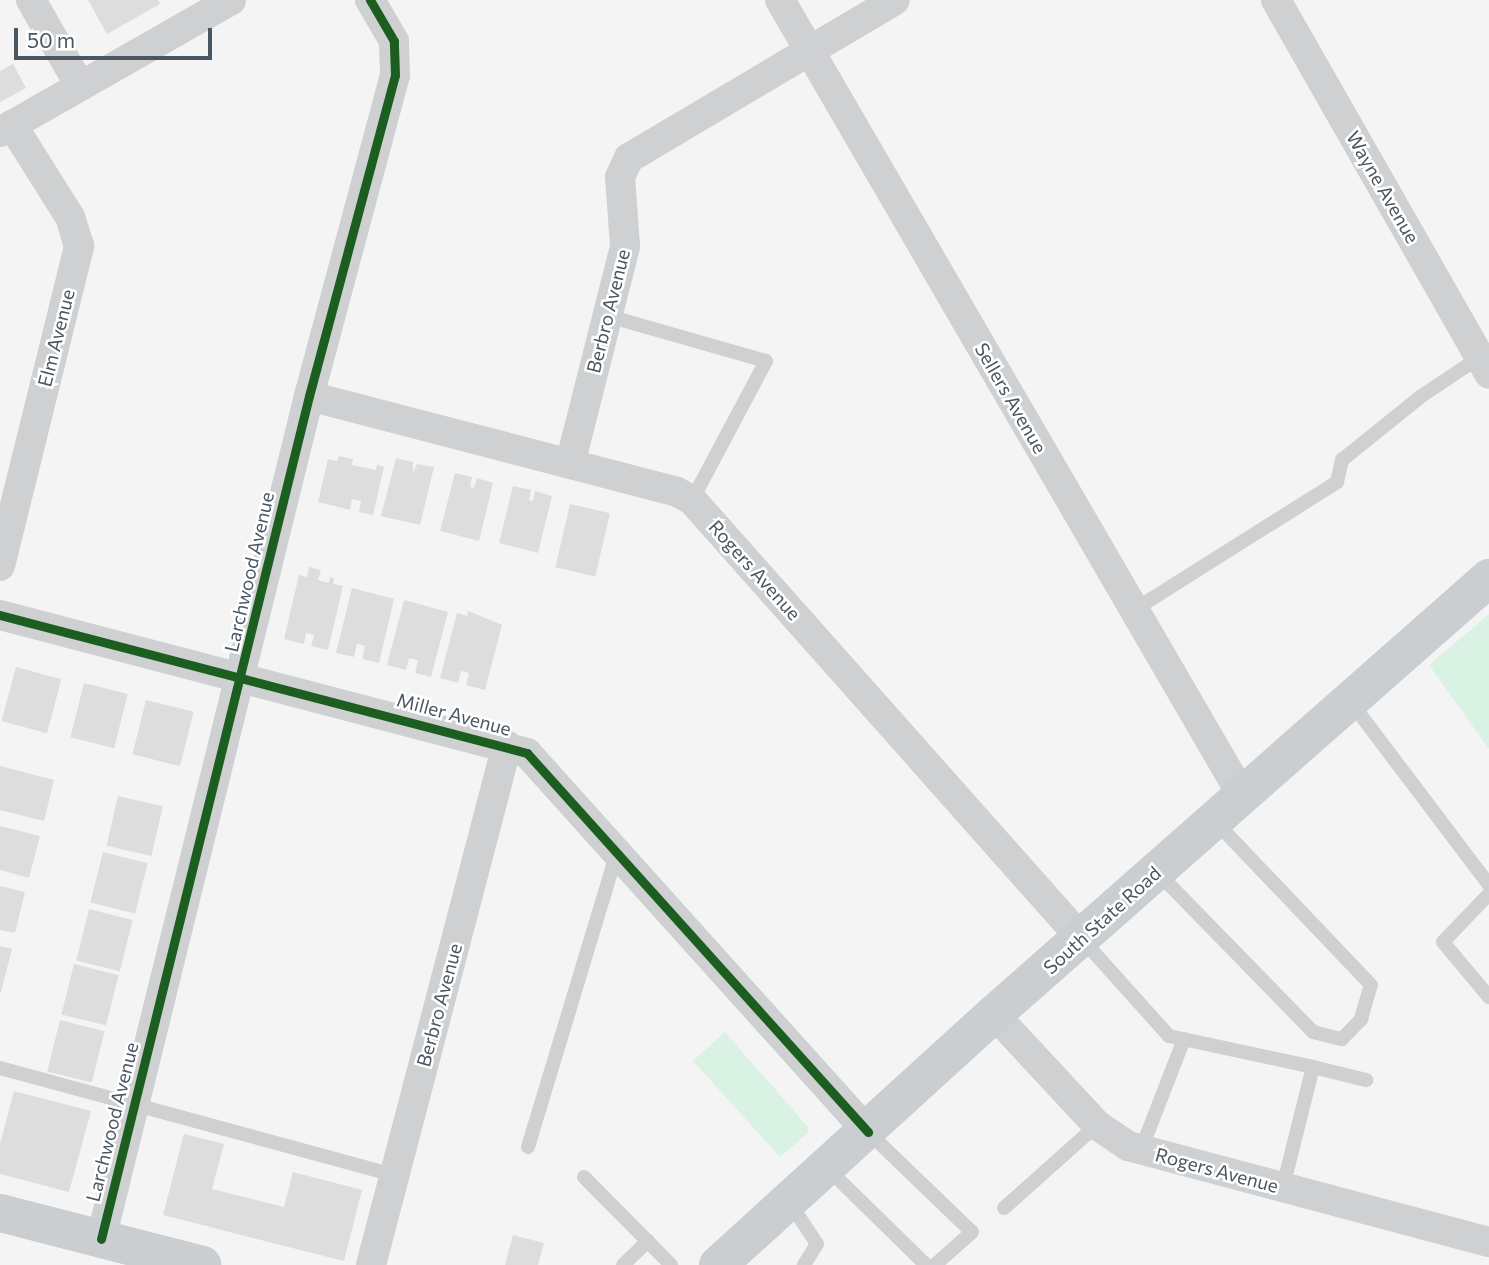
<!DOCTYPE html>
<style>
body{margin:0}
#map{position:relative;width:1489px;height:1265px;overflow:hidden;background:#f4f4f4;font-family:Commissioner,sans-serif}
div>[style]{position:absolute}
.green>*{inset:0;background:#d9f2e3}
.building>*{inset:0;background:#ddddde;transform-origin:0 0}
.lane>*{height:14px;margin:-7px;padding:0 7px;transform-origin:7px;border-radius:7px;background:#ced0d2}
.street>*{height:30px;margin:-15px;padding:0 15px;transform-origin:15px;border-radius:15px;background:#ced0d2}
.primary>*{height:38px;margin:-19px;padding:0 19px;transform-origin:19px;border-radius:19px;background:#caced1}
.cycleway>*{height:9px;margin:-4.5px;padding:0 4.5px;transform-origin:4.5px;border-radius:4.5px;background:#1b5e20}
span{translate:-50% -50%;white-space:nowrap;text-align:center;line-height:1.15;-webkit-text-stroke:5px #fff;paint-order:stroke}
.street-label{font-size:19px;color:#4a5661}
.scale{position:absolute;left:14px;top:28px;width:198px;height:32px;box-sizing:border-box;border:4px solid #4a5661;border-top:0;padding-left:9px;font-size:21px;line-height:24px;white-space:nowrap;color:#4a5661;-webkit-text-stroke:5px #fff;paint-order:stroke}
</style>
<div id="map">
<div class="green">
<i style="clip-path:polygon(1489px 614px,1489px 749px,1429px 665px)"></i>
<i style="clip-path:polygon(725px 1032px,808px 1127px,808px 1133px,780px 1157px,693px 1061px)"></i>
</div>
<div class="building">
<i style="clip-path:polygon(88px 0,158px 0,160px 4px,107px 34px)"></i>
<i style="clip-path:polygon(13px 64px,26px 88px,0 102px,0 71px)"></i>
<i style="clip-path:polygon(339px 456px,353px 459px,352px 465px,376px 470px,377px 465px,384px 467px,373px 515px,359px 512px,361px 501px,352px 499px,350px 510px,318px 502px,328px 459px,337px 461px)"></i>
<i style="clip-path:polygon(396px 458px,413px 462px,413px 473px,417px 464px,434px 467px,420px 525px,381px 516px)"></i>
<i style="clip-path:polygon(455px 473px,472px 477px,470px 487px,474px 488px,477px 478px,493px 483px,479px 541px,440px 531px)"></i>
<i style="clip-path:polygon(513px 486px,531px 490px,529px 500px,533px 501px,535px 491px,552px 496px,538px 553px,499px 543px)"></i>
<i style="left:570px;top:504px;width:41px;height:65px;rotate:13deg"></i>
<i style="clip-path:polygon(309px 567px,321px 570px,318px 580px,329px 583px,330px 577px,334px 578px,333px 584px,343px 586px,328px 650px,311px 646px,314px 635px,306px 633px,304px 644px,284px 639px,299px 575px,307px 577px)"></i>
<i style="clip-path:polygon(352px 588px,394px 599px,379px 663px,362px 659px,365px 646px,362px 645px,357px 644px,354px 657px,336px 653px)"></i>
<i style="clip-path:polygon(404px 600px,448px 612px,431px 677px,415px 673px,418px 660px,409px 658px,406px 670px,387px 665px)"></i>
<i style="clip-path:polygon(468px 611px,502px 625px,485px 690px,466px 685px,469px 673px,461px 671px,458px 683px,440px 678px,457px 613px,467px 616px)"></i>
<i style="left:16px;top:667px;width:47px;height:56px;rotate:15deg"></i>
<i style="left:84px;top:683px;width:45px;height:56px;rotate:14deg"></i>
<i style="left:146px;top:700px;width:49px;height:56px;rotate:14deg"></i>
<i style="clip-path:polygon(0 766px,54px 780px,44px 821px,0 810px)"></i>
<i style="left:118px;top:796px;width:46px;height:51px;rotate:13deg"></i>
<i style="clip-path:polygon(0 826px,40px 836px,29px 878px,0 870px)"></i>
<i style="left:103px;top:852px;width:46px;height:52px;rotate:14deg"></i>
<i style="clip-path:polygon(0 886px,25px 892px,15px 933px,0 930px)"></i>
<i style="left:89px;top:909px;width:45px;height:53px;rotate:14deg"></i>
<i style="clip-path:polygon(0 946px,12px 949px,1px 992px,0 992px)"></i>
<i style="left:74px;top:964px;width:46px;height:52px;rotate:14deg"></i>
<i style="left:60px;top:1020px;width:46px;height:53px;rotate:14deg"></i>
<i style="clip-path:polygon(14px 1091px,91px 1111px,69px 1192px,0 1174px,0 1144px)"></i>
<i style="clip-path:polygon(184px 1134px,224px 1144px,212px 1189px,284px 1207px,293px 1172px,362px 1190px,344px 1261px,163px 1215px)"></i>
<i style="clip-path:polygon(513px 1235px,544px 1243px,538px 1265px,505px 1265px)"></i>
</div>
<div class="lane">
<i style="left:608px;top:316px;width:164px;rotate:15.9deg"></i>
<i style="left:766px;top:361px;width:157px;rotate:118deg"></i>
<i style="left:1134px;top:610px;width:240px;rotate:-32.2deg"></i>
<i style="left:1337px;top:482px;width:23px;rotate:-77deg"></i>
<i style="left:1342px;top:460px;width:100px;rotate:-38.9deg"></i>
<i style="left:1420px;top:397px;width:72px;rotate:-33.7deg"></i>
<i style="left:1350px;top:701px;width:231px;rotate:52.9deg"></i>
<i style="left:1157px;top:872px;width:223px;rotate:45.7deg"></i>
<i style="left:1313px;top:1032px;width:30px;rotate:14deg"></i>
<i style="left:1342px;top:1039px;width:28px;rotate:-46deg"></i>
<i style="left:1361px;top:1019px;width:35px;rotate:-74deg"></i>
<i style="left:1371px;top:985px;width:226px;rotate:-133.6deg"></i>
<i style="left:1489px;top:894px;width:66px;rotate:133.8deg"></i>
<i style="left:1443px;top:942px;width:72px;rotate:50.1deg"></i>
<i style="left:1081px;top:938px;width:132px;rotate:48.1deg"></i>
<i style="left:1169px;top:1036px;width:147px;rotate:12.1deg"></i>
<i style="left:0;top:1068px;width:408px;rotate:15.2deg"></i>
<i style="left:868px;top:1132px;width:144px;rotate:43.9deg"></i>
<i style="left:972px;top:1232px;width:50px;rotate:138.3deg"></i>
<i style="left:528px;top:1147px;width:307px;rotate:-73.2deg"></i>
<i style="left:1141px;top:1150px;width:119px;rotate:-68.8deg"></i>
<i style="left:828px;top:1169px;width:137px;rotate:44.4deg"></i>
<i style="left:584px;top:1177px;width:124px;rotate:45.3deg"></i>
<i style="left:1283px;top:1187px;width:124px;rotate:-76deg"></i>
<i style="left:1313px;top:1067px;width:55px;rotate:13.8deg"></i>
<i style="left:790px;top:1203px;width:49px;rotate:56.6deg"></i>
<i style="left:817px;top:1244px;width:25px;rotate:122deg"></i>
<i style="left:1004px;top:1208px;width:125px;rotate:-41.7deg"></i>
<i style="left:623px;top:1265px;width:35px;rotate:-44deg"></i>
</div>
<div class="street">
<i style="left:31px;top:0;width:99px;rotate:60.3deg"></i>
<i style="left:780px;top:0;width:919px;rotate:59.84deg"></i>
<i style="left:1276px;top:0;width:430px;rotate:60.3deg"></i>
<i style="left:0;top:132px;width:266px;rotate:-29.7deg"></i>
<i style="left:309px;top:396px;width:380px;rotate:14.6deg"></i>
<i style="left:677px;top:492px;width:17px;rotate:28deg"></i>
<i style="left:692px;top:500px;width:586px;rotate:48.39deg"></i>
<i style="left:570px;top:464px;width:225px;rotate:-75.8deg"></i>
<i style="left:625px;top:246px;width:69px;rotate:-94.1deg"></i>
<i style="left:620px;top:177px;width:21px;rotate:-65deg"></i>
<i style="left:629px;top:158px;width:309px;rotate:-30.7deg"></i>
<i style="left:0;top:566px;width:330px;rotate:-76.1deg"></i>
<i style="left:79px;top:246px;width:30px;rotate:-107deg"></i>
<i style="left:70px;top:217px;width:109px;rotate:-122.2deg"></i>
<i style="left:0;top:615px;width:545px;rotate:14.67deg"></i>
<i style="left:527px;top:753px;width:510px;rotate:48.02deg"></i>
<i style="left:994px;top:1014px;width:151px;rotate:47.1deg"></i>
<i style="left:1097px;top:1125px;width:37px;rotate:34deg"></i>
<i style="left:1128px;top:1146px;width:374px;rotate:14.9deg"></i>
<i style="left:101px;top:1239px;width:868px;rotate:-76.14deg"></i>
<i style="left:309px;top:396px;width:332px;rotate:-75deg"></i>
<i style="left:395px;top:75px;width:34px;rotate:-92deg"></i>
<i style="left:394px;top:41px;width:48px;rotate:-120.3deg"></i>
<i style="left:371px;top:1265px;width:537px;rotate:-75.34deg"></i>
</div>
<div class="primary">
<i style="left:0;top:1213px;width:209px;rotate:14.4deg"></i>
<i style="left:718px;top:1265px;width:373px;rotate:-42.3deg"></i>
<i style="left:994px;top:1014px;width:660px;rotate:-41.37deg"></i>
</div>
<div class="cycleway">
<i style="left:0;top:615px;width:545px;rotate:14.67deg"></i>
<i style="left:527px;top:753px;width:510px;rotate:48.02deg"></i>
<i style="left:101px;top:1239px;width:868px;rotate:-76.14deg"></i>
<i style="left:309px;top:396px;width:332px;rotate:-75deg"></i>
<i style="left:395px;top:75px;width:34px;rotate:-92deg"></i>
<i style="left:394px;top:41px;width:48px;rotate:-120.3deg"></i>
</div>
<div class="street-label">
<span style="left:1383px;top:187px;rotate:60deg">Wayne Avenue</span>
<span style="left:608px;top:311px;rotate:-76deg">Berbro Avenue</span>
<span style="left:56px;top:338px;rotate:-76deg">Elm Avenue</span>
<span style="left:1011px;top:398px;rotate:60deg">Sellers Avenue</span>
<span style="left:755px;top:570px;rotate:48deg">Rogers Avenue</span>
<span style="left:249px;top:572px;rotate:-77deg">Larchwood Avenue</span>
<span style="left:454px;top:714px;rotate:15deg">Miller Avenue</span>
<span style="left:1102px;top:920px;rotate:-42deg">South State Road</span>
<span style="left:439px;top:1005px;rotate:-75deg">Berbro Avenue</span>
<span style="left:112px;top:1122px;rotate:-76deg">Larchwood Avenue</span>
<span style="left:1217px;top:1170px;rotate:15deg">Rogers Avenue</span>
</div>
<div class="scale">50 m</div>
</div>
